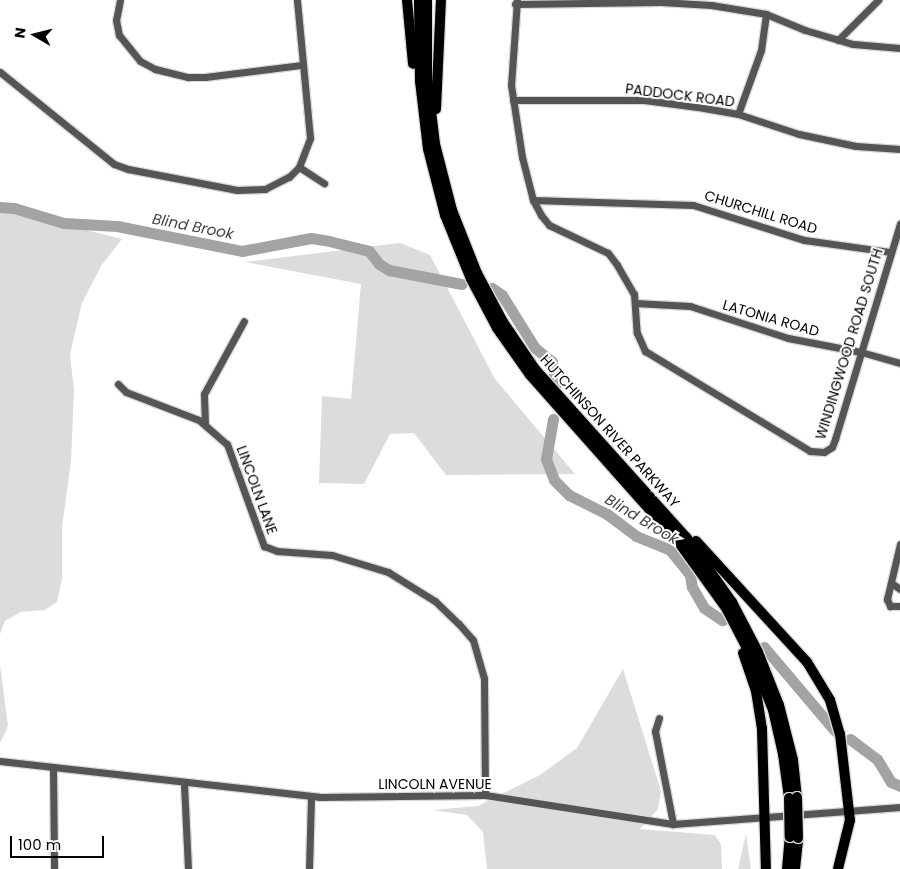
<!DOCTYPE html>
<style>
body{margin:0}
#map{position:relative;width:900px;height:869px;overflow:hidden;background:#fff;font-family:Poppins,sans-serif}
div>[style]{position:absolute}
.green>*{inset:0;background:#dcdcdc}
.river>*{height:11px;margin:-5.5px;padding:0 5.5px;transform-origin:5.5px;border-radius:5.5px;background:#a3a3a3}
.roads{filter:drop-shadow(1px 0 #dbdbdb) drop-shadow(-1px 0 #dbdbdb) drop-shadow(0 1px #dbdbdb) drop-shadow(0 -1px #dbdbdb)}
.minor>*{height:7px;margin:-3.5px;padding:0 3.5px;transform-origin:3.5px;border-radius:3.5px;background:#555}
.highway>*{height:10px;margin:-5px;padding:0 5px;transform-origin:5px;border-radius:5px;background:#000}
.bridges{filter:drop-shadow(1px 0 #dbdbdb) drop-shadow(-1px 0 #dbdbdb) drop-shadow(0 1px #dbdbdb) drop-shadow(0 -1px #dbdbdb)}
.highway-bridge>*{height:10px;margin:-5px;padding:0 5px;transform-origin:5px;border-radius:5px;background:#000}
span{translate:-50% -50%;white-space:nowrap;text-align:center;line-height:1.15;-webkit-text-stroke:4px #fff;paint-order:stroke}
.street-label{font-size:14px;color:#000}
.water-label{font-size:15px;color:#444;font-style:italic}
.north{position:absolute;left:10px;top:10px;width:50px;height:50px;-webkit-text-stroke:4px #fff;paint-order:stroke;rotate:278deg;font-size:14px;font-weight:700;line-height:20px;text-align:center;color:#000}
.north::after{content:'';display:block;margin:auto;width:18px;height:22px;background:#000;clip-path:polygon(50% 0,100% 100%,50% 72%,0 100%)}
.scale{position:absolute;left:10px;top:836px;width:94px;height:22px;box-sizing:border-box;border:2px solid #000;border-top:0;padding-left:6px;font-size:15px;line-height:18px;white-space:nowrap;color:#000;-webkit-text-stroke:4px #fff;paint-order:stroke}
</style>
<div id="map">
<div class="green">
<i style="clip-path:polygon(0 212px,16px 212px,122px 239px,101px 266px,82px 303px,70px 354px,74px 390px,71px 461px,62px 528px,62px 579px,57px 602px,45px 610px,21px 612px,5px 621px,0 634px)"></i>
<i style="clip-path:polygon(400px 243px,430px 255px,495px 379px,575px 474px,446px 475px,414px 433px,390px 434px,364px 484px,319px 483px,322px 396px,351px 399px,361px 284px,245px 262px)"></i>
<i style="clip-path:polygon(0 665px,8px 726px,0 743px)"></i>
<i style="clip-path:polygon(623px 669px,661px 791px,658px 809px,640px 829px,715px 835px,721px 844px,722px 869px,487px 869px,483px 832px,467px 815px,432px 810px,478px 806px,540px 775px,577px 748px)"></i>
<i style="clip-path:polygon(746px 834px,751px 869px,738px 869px)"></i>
</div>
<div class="river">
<i style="left:0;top:207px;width:14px;rotate:4deg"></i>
<i style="left:14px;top:208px;width:52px;rotate:16.7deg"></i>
<i style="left:64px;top:223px;width:53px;rotate:3.2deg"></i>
<i style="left:117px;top:226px;width:127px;rotate:11.3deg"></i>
<i style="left:242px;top:251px;width:70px;rotate:-10.7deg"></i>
<i style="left:311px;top:238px;width:18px;rotate:9deg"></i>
<i style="left:329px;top:241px;width:41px;rotate:14deg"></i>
<i style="left:369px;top:251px;width:16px;rotate:52deg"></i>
<i style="left:379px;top:264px;width:12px;rotate:31deg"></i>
<i style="left:389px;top:270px;width:74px;rotate:10.9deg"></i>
<i style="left:492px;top:288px;width:12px;rotate:35deg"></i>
<i style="left:502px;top:295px;width:62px;rotate:58.1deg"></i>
<i style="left:535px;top:348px;width:22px;rotate:39deg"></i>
<i style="left:552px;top:362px;width:24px;rotate:81deg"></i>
<i style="left:553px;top:419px;width:41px;rotate:99.9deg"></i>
<i style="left:546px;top:459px;width:22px;rotate:69deg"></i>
<i style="left:554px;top:480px;width:21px;rotate:45deg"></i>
<i style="left:569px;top:495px;width:42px;rotate:26.6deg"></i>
<i style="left:607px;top:514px;width:36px;rotate:37deg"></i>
<i style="left:636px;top:536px;width:37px;rotate:22deg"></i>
<i style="left:670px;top:550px;width:32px;rotate:51deg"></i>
<i style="left:690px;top:575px;width:12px;rotate:81deg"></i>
<i style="left:692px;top:587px;width:24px;rotate:60deg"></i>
<i style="left:704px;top:608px;width:22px;rotate:34deg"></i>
<i style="left:764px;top:647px;width:110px;rotate:49.8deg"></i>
<i style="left:850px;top:739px;width:34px;rotate:37deg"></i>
<i style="left:877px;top:759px;width:27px;rotate:59deg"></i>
<i style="left:891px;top:782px;width:10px;rotate:24deg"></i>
</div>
<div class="roads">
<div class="minor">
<i style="left:120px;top:0;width:20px;rotate:101deg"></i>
<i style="left:116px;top:20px;width:15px;rotate:79deg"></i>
<i style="left:119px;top:35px;width:33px;rotate:51deg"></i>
<i style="left:140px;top:61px;width:17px;rotate:28deg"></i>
<i style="left:155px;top:69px;width:34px;rotate:14deg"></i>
<i style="left:188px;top:77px;width:17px"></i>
<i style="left:205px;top:77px;width:98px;rotate:-7.1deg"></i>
<i style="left:517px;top:0;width:85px;rotate:94deg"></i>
<i style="left:511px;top:85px;width:73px;rotate:81.3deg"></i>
<i style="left:522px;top:157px;width:44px;rotate:75.7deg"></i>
<i style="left:533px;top:200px;width:17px;rotate:62deg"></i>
<i style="left:541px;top:215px;width:13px;rotate:51deg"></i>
<i style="left:549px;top:225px;width:65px;rotate:25.4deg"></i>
<i style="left:608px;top:253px;width:15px;rotate:53deg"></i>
<i style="left:617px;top:265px;width:34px;rotate:60deg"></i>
<i style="left:634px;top:294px;width:39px;rotate:86deg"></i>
<i style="left:637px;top:333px;width:20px;rotate:66deg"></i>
<i style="left:645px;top:351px;width:193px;rotate:31.2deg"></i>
<i style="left:810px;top:451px;width:14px;rotate:4deg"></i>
<i style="left:824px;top:452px;width:9px;rotate:-32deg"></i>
<i style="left:832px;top:447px;width:9px;rotate:-69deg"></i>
<i style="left:835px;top:439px;width:225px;rotate:-73.2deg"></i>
<i style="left:515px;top:4px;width:146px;rotate:-0.8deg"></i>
<i style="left:661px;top:2px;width:50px;rotate:3.4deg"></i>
<i style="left:711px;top:5px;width:56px;rotate:9.3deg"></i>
<i style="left:766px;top:14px;width:42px;rotate:22.3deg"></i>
<i style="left:805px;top:30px;width:50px;rotate:16.3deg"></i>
<i style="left:853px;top:44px;width:47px;rotate:4.9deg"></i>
<i style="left:838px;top:40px;width:57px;rotate:-45deg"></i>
<i style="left:0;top:72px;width:146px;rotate:38.9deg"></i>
<i style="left:114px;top:164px;width:15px;rotate:20deg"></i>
<i style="left:128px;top:169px;width:111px;rotate:10.9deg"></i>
<i style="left:237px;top:190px;width:28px;rotate:-2deg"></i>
<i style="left:265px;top:189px;width:27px;rotate:-27deg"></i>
<i style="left:289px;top:177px;width:14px;rotate:-45deg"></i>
<i style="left:299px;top:167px;width:31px;rotate:-69deg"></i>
<i style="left:310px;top:138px;width:139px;rotate:-95.4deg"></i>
<i style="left:513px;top:100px;width:131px"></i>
<i style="left:644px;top:100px;width:54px;rotate:7.4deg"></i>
<i style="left:698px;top:107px;width:41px;rotate:9.9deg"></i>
<i style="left:738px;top:114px;width:64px;rotate:18.2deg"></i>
<i style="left:799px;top:134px;width:58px;rotate:11.9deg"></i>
<i style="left:856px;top:146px;width:44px;rotate:3.9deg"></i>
<i style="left:738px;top:114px;width:68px;rotate:-70.2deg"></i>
<i style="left:761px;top:50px;width:36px;rotate:-82deg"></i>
<i style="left:299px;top:167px;width:30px;rotate:33deg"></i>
<i style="left:533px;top:200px;width:160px;rotate:1.8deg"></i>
<i style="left:693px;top:205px;width:116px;rotate:17.5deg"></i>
<i style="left:804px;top:240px;width:88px;rotate:7.9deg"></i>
<i style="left:635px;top:303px;width:55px;rotate:3.1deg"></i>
<i style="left:690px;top:306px;width:103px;rotate:18.1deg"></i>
<i style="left:788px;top:338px;width:74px;rotate:10.9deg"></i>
<i style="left:861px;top:352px;width:41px;rotate:15.8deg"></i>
<i style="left:118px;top:384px;width:11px;rotate:45deg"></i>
<i style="left:126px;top:392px;width:78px;rotate:21deg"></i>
<i style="left:199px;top:420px;width:37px;rotate:41deg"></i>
<i style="left:227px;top:444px;width:109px;rotate:70.1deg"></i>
<i style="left:264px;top:546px;width:14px;rotate:21deg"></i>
<i style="left:277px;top:551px;width:55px;rotate:4.2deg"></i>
<i style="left:332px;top:555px;width:59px;rotate:16.9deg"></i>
<i style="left:388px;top:572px;width:55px;rotate:31.7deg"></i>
<i style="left:435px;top:601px;width:33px;rotate:44deg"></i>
<i style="left:459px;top:624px;width:21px;rotate:49deg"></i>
<i style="left:473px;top:640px;width:40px;rotate:74deg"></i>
<i style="left:484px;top:678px;width:117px;rotate:89.5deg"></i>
<i style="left:205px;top:424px;width:30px;rotate:-92deg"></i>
<i style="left:204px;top:394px;width:83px;rotate:-61.3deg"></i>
<i style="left:900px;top:544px;width:57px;rotate:103.3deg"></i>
<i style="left:887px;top:599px;width:8px;rotate:67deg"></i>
<i style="left:890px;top:606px;width:10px"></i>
<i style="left:891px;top:583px;width:11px;rotate:34deg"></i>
<i style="left:659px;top:718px;width:14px;rotate:107deg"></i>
<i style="left:655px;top:731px;width:95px;rotate:79deg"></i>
<i style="left:0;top:761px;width:321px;rotate:6.4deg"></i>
<i style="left:319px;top:797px;width:166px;rotate:-0.7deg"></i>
<i style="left:485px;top:795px;width:190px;rotate:8.8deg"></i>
<i style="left:673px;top:824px;width:228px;rotate:-4.3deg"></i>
<i style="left:53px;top:767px;width:102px;rotate:89.4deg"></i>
<i style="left:184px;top:784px;width:85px;rotate:87.3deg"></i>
<i style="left:309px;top:869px;width:73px;rotate:-88.4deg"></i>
</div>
<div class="highway">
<i style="left:407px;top:0;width:64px;rotate:84.6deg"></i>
<i style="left:419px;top:0;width:81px;rotate:89.3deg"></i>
<i style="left:420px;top:81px;width:68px;rotate:83.3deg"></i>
<i style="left:428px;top:149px;width:68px;rotate:75.6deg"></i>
<i style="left:445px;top:215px;width:69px;rotate:67.9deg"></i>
<i style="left:471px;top:279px;width:55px;rotate:62deg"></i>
<i style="left:497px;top:328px;width:57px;rotate:54.9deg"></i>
<i style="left:530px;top:375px;width:226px;rotate:48.4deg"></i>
<i style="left:680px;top:544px;width:79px;rotate:54.3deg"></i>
<i style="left:726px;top:608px;width:56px;rotate:62.5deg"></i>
<i style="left:752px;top:658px;width:56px;rotate:68deg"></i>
<i style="left:773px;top:710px;width:45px;rotate:77.2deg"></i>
<i style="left:783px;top:754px;width:44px;rotate:82.2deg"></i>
<i style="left:427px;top:0;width:77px;rotate:90deg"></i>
<i style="left:427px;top:77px;width:67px;rotate:83.2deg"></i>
<i style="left:435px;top:144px;width:68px;rotate:75.6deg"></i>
<i style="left:452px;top:210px;width:68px;rotate:68.4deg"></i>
<i style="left:477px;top:273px;width:55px;rotate:62deg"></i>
<i style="left:503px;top:322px;width:57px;rotate:55.8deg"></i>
<i style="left:535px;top:369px;width:226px;rotate:48.1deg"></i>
<i style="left:686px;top:537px;width:80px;rotate:54.7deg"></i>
<i style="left:732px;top:602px;width:56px;rotate:62.5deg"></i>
<i style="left:758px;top:652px;width:57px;rotate:68.4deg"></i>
<i style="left:779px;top:705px;width:57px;rotate:75.7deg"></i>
<i style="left:793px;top:760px;width:37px;rotate:84deg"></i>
<i style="left:436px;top:109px;width:109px;rotate:-87.4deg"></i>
<i style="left:696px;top:541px;width:164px;rotate:47.5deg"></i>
<i style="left:807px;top:662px;width:44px;rotate:58.8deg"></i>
<i style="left:830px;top:700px;width:35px;rotate:74deg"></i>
<i style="left:840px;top:734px;width:87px;rotate:83.4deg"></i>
<i style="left:850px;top:820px;width:50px;rotate:103.8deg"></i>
<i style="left:743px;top:653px;width:40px;rotate:71.1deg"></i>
<i style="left:756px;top:691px;width:38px;rotate:81deg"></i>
<i style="left:762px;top:729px;width:140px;rotate:88.4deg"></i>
<i style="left:787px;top:869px;width:32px;rotate:-85deg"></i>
<i style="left:795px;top:869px;width:31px;rotate:-84deg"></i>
</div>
</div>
<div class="bridges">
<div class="highway-bridge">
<i style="left:797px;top:797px;width:41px;rotate:88.6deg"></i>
<i style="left:789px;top:798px;width:39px;rotate:89deg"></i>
</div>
</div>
<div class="street-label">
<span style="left:680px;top:95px;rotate:7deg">PADDOCK ROAD</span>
<span style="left:761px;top:212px;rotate:17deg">CHURCHILL ROAD</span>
<span style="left:771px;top:318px;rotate:16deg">LATONIA ROAD</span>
<span style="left:849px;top:344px;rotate:-73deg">WINDINGWOOD ROAD SOUTH</span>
<span style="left:610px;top:431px;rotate:48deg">HUTCHINSON RIVER PARKWAY</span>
<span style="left:257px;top:490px;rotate:70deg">LINCOLN LANE</span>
<span style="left:435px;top:784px">LINCOLN AVENUE</span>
</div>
<div class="water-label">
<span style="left:193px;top:226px;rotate:11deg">Blind Brook</span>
<span style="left:642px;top:519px;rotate:31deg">Blind Brook</span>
</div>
<div class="north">N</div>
<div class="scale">100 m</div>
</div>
